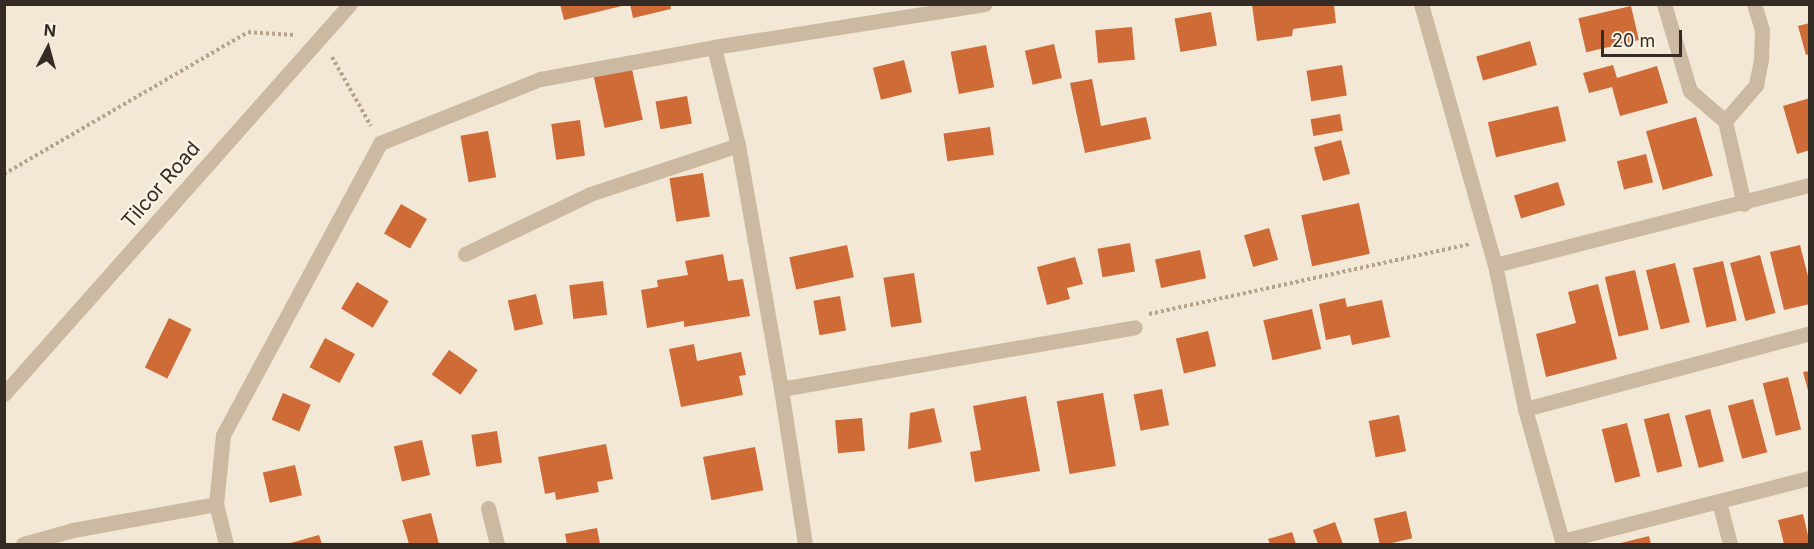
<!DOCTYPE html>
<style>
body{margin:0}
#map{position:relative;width:1814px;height:549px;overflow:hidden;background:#f3e8d6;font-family:Inter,sans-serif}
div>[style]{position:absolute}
.building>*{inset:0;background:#cf6b37;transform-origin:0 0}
.path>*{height:4px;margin-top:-2px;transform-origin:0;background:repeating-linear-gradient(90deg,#b7a38c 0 3px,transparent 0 6px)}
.minor>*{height:15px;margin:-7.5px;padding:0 7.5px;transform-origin:7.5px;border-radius:7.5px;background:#cbb9a2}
span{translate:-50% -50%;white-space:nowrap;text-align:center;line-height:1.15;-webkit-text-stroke:5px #faf2e2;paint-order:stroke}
.street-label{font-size:20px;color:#352b25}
.frame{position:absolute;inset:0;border:6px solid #352b25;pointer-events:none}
.north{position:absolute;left:18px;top:18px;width:60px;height:60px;-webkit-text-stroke:4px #faf2e2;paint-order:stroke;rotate:6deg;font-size:16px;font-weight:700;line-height:24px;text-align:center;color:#352b25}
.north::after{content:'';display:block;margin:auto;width:21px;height:27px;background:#352b25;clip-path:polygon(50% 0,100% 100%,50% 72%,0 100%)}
.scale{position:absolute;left:1601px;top:30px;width:81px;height:27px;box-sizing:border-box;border:3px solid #352b25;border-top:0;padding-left:8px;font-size:18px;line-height:21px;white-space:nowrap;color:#352b25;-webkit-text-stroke:4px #faf2e2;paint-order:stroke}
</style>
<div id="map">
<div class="building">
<i style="clip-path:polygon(560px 4px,625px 4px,626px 5px,564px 20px)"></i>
<i style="clip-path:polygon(630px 4px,670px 4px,671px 9px,633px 18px)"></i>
<i style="clip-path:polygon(1252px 5px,1334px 5px,1336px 23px,1293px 29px,1292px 36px,1257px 41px)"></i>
<i style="left:1631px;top:6px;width:35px;height:54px;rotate:77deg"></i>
<i style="left:1211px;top:12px;width:34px;height:37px;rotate:80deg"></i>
<i style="clip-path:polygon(1810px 23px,1810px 54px,1806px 55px,1798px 26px)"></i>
<i style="left:1132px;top:27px;width:33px;height:37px;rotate:85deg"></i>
<i style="left:1530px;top:41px;width:25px;height:56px;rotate:74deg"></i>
<i style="left:1054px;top:44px;width:35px;height:30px;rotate:77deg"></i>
<i style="left:986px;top:45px;width:43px;height:36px;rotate:79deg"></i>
<i style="left:904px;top:60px;width:33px;height:32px;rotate:76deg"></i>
<i style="left:1342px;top:65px;width:31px;height:36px;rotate:81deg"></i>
<i style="clip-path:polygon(1613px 65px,1617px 78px,1657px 66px,1668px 103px,1620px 116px,1612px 87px,1589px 93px,1583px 73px)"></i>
<i style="left:632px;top:69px;width:52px;height:39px;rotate:78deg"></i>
<i style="clip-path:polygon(1092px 79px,1101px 126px,1146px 117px,1151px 139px,1085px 153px,1070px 83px)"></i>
<i style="left:687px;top:96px;width:28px;height:32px;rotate:80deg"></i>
<i style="clip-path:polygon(1810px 98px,1810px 150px,1797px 154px,1783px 106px)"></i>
<i style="left:1558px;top:106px;width:36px;height:72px;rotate:77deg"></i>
<i style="left:1340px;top:114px;width:17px;height:30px;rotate:80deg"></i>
<i style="left:1696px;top:117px;width:61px;height:52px;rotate:74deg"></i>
<i style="left:580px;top:120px;width:36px;height:29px;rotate:82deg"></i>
<i style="left:990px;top:127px;width:28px;height:47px;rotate:82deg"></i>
<i style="left:488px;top:131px;width:47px;height:28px;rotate:80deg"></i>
<i style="left:1341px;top:140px;width:35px;height:28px;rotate:75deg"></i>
<i style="left:1646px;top:154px;width:29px;height:30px;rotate:76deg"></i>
<i style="left:703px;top:173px;width:44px;height:34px;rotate:81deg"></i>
<i style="left:1558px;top:182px;width:24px;height:46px;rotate:73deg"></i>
<i style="left:1359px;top:203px;width:52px;height:59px;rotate:78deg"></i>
<i style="left:401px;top:204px;width:30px;height:34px;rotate:30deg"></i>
<i style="left:1269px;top:228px;width:33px;height:26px;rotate:74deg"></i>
<i style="left:1130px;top:243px;width:29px;height:33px;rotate:80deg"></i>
<i style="left:847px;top:245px;width:33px;height:59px;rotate:78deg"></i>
<i style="clip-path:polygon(1800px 245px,1810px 284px,1810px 304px,1784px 310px,1770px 252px)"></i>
<i style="left:1200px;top:250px;width:29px;height:46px;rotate:78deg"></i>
<i style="clip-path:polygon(723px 254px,728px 281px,743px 279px,750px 316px,684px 327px,684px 321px,647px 328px,641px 290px,658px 287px,657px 280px,688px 275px,685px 261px)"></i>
<i style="left:1760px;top:255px;width:60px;height:31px;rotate:75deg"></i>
<i style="clip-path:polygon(1075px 257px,1083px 284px,1067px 288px,1070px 299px,1047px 305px,1037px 267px)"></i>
<i style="left:1723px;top:261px;width:61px;height:31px;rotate:77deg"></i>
<i style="left:1675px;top:263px;width:61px;height:30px;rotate:76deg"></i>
<i style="left:1635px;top:270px;width:61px;height:31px;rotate:77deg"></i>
<i style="left:914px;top:273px;width:50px;height:31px;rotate:81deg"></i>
<i style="left:603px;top:281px;width:34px;height:34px;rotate:83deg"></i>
<i style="left:357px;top:282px;width:37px;height:31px;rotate:31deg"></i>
<i style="clip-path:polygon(1598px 284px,1617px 359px,1546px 377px,1536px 334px,1576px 323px,1568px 292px)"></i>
<i style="left:536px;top:294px;width:31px;height:29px;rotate:77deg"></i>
<i style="left:840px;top:296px;width:35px;height:27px;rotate:80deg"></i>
<i style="clip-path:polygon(1345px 298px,1347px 307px,1382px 300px,1390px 337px,1352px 345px,1350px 335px,1326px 340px,1319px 304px)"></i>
<i style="left:1312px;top:309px;width:41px;height:50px;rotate:77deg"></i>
<i style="left:169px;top:318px;width:25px;height:55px;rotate:26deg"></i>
<i style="left:1208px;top:331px;width:36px;height:33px;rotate:77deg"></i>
<i style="left:325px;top:338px;width:34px;height:33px;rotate:28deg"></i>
<i style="clip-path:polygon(694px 344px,697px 361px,741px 352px,746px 375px,739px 376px,743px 395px,681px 407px,669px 349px)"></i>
<i style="left:449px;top:350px;width:35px;height:30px;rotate:35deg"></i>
<i style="clip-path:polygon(1810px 371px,1810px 394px,1809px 394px,1803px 372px)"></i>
<i style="left:1788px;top:377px;width:54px;height:26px;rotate:76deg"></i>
<i style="left:1162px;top:389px;width:37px;height:29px;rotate:79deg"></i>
<i style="left:283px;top:393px;width:30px;height:29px;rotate:23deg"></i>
<i style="left:1103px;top:393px;width:74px;height:47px;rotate:80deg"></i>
<i style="clip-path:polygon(1026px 396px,1040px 471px,975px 482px,970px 452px,981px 450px,973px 406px)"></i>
<i style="left:1753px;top:399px;width:55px;height:26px;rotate:75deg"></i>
<i style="clip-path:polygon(934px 408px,942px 442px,908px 449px,910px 413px)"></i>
<i style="left:1710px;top:409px;width:54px;height:26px;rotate:75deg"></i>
<i style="left:1669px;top:413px;width:55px;height:26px;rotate:76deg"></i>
<i style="left:1399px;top:415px;width:37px;height:31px;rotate:79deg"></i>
<i style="left:862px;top:418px;width:33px;height:27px;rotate:85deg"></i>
<i style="left:1627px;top:423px;width:55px;height:26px;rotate:76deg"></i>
<i style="left:497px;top:431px;width:32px;height:26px;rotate:81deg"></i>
<i style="left:422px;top:440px;width:36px;height:29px;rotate:77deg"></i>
<i style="clip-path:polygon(606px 444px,613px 479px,597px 482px,599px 492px,556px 500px,555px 492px,545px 494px,538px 457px)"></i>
<i style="left:755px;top:447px;width:44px;height:53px;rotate:79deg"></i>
<i style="left:295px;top:465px;width:31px;height:33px;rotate:77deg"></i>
<i style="left:1406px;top:511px;width:28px;height:33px;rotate:77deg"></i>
<i style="clip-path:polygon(431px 513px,439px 544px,409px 544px,402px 520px)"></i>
<i style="clip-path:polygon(1803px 514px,1810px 544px,1784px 544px,1778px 520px)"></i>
<i style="clip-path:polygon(1335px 522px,1343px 544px,1318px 544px,1313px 530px)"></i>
<i style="clip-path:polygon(597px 528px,600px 544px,567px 544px,565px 534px)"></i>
<i style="clip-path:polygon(1292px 532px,1296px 544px,1270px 544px,1268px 539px)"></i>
<i style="clip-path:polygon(319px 535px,322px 544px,287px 544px)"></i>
<i style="clip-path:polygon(1649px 536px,1651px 544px,1617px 544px)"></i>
</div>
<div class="path">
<i style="left:332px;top:57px;width:79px;rotate:60.5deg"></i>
<i style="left:4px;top:174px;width:282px;rotate:-30.2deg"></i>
<i style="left:248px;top:32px;width:46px;rotate:3.7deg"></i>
<i style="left:1149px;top:314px;width:328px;rotate:-12.3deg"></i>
</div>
<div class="minor">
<i style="left:1421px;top:4px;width:271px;rotate:74.2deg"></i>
<i style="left:1495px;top:265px;width:147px;rotate:78.2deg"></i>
<i style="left:1525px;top:409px;width:140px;rotate:74.3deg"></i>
<i style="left:1664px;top:4px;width:91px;rotate:73.4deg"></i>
<i style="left:1690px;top:91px;width:46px;rotate:40.6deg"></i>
<i style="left:1725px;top:121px;width:85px;rotate:77.1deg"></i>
<i style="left:1725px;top:121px;width:48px;rotate:-49.3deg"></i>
<i style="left:1756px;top:85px;width:26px;rotate:-79deg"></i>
<i style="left:1761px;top:59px;width:29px;rotate:-88deg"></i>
<i style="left:1762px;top:30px;width:27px;rotate:-107deg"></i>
<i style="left:465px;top:254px;width:139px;rotate:-25.6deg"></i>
<i style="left:590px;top:194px;width:156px;rotate:-18.3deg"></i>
<i style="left:1495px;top:265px;width:325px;rotate:-14.3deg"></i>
<i style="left:781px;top:389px;width:359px;rotate:-9.9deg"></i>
<i style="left:4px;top:394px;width:521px;rotate:-48.42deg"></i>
<i style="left:1525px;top:409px;width:295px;rotate:-14.9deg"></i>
<i style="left:1719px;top:502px;width:43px;rotate:75.3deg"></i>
<i style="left:488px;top:508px;width:37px;rotate:76deg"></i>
<i style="left:1562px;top:541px;width:256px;rotate:-14.3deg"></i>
<i style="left:23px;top:544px;width:52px;rotate:-15.6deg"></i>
<i style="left:73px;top:530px;width:145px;rotate:-10.3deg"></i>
<i style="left:226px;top:544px;width:41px;rotate:-104deg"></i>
<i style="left:216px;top:504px;width:69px;rotate:-84.2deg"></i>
<i style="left:223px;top:435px;width:332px;rotate:-61.7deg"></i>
<i style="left:380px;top:143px;width:172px;rotate:-21.8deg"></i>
<i style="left:540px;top:79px;width:177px;rotate:-10.4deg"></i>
<i style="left:805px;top:544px;width:157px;rotate:-98.8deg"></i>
<i style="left:781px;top:389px;width:248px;rotate:-100deg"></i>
<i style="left:738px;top:145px;width:101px;rotate:-103.8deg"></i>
<i style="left:714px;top:47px;width:274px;rotate:-9deg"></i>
</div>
<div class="street-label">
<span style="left:161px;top:185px;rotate:-49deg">Tilcor Road</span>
</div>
<div class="frame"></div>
<div class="north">N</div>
<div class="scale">20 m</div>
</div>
